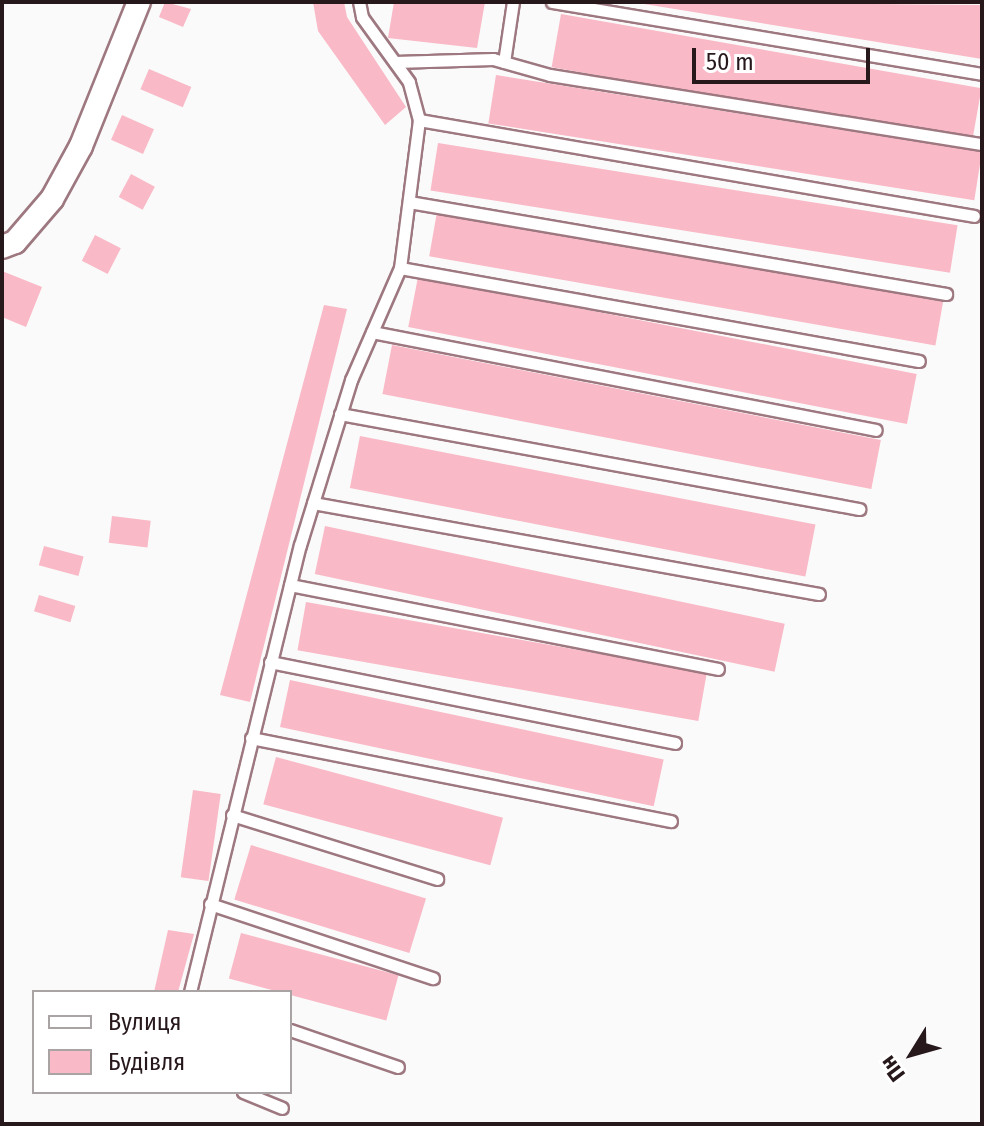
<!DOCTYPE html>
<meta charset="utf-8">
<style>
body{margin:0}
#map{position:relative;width:984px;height:1126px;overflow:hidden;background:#fafafa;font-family:"Fira Sans Condensed",sans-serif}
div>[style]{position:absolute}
.building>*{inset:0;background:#f9b9c6;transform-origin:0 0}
.roads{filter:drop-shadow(2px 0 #9e7880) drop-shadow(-2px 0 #9e7880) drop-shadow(0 2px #9e7880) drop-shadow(0 -2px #9e7880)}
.service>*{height:11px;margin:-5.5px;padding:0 5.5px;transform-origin:5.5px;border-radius:5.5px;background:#fff}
.minor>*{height:22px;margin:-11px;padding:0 11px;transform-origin:11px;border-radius:11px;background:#fff}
span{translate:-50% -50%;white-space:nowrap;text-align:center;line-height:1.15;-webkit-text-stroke:6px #fff;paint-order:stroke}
.frame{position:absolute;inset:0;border:4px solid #27181b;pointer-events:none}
.legend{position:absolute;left:32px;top:990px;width:260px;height:104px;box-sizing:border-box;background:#fff;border:2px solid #a9a3a4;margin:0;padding:10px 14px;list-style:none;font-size:24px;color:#27181b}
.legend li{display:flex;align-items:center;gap:16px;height:40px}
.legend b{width:40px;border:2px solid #a9a3a4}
.north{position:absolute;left:872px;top:1014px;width:80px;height:80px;-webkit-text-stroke:6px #fff;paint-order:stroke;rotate:233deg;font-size:22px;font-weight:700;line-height:32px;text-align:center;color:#27181b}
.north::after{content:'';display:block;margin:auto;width:28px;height:36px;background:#27181b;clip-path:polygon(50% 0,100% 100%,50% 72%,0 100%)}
.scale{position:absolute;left:692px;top:48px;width:178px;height:36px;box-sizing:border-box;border:4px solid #27181b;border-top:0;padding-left:10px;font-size:24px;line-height:28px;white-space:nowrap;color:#27181b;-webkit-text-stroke:6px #fff;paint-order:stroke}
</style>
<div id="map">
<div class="building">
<i style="clip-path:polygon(165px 2px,191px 9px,183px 27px,159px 17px)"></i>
<i style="clip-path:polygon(313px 2px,344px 2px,347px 17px,406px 107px,385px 125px,318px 31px)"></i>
<i style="clip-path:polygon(394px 2px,485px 2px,477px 48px,388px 38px)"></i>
<i style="clip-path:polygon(644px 2px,982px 5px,982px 59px,644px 4px)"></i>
<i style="left:561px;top:14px;width:427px;height:54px;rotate:10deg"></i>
<i style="left:149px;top:69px;width:46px;height:22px;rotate:23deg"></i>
<i style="left:496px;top:75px;width:492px;height:49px;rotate:9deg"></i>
<i style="left:122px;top:115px;width:35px;height:27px;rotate:24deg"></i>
<i style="left:438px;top:143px;width:526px;height:48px;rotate:9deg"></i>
<i style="left:131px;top:174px;width:27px;height:26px;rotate:28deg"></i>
<i style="left:437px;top:212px;width:514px;height:45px;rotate:10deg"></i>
<i style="left:95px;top:235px;width:29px;height:29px;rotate:27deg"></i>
<i style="clip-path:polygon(2px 271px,42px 287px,26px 327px,2px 317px)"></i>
<i style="left:418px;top:277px;width:508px;height:51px;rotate:11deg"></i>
<i style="clip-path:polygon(324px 305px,347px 309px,250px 702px,220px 695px)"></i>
<i style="left:392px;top:345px;width:498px;height:50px;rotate:11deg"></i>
<i style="left:360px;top:436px;width:464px;height:53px;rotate:11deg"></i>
<i style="left:112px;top:516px;width:39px;height:27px;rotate:7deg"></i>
<i style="left:325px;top:526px;width:470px;height:49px;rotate:12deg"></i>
<i style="left:44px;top:546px;width:41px;height:20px;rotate:15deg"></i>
<i style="left:39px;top:595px;width:38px;height:17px;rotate:17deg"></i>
<i style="left:306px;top:602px;width:407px;height:49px;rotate:10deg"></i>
<i style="left:290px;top:680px;width:382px;height:48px;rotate:12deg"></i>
<i style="left:276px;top:757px;width:235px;height:49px;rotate:15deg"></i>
<i style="left:193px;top:790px;width:28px;height:88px;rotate:8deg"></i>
<i style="left:251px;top:845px;width:183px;height:57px;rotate:17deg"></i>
<i style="clip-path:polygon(168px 930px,194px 934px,178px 992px,154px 992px)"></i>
<i style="left:241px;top:933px;width:163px;height:47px;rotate:15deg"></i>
</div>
<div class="roads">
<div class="service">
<i style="left:552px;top:2px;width:436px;rotate:9.5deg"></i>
<i style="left:395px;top:62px;width:98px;rotate:-1.8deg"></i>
<i style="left:493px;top:59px;width:59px;rotate:15.7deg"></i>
<i style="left:550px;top:75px;width:437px;rotate:9.1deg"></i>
<i style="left:504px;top:62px;width:61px;rotate:-81.5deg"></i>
<i style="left:419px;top:120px;width:563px;rotate:9.81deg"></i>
<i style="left:409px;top:202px;width:545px;rotate:9.72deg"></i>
<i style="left:400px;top:268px;width:527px;rotate:10.16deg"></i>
<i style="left:372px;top:332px;width:513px;rotate:11deg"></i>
<i style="left:340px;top:414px;width:528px;rotate:10.37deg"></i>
<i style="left:313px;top:503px;width:514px;rotate:10.2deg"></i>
<i style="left:290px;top:585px;width:436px;rotate:11.1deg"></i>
<i style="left:270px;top:662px;width:413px;rotate:11.3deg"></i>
<i style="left:251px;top:738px;width:428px;rotate:11.2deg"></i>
<i style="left:232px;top:815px;width:215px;rotate:17.3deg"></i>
<i style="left:210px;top:904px;width:235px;rotate:18.4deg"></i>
<i style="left:190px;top:992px;width:460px;rotate:-76.2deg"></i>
<i style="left:300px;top:545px;width:173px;rotate:-72.8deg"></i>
<i style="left:351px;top:380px;width:122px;rotate:-66.4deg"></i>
<i style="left:400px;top:268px;width:149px;rotate:-82.7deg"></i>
<i style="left:419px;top:120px;width:39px;rotate:-105deg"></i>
<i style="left:409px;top:82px;width:80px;rotate:-125.9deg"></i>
<i style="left:362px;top:17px;width:15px;rotate:-101deg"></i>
<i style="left:290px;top:1030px;width:114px;rotate:18.9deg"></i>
<i style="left:243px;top:1092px;width:42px;rotate:22.3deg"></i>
</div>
<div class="minor">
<i style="left:2px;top:247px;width:14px;rotate:-21deg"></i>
<i style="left:15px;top:242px;width:57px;rotate:-49.3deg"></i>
<i style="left:52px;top:199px;width:60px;rotate:-61.3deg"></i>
<i style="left:81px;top:146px;width:155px;rotate:-68.1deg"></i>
</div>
</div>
<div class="frame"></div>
<ul class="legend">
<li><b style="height:10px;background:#fff"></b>Вулиця</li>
<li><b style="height:22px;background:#f9b9c6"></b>Будівля</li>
</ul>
<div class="north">Пн</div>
<div class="scale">50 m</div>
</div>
